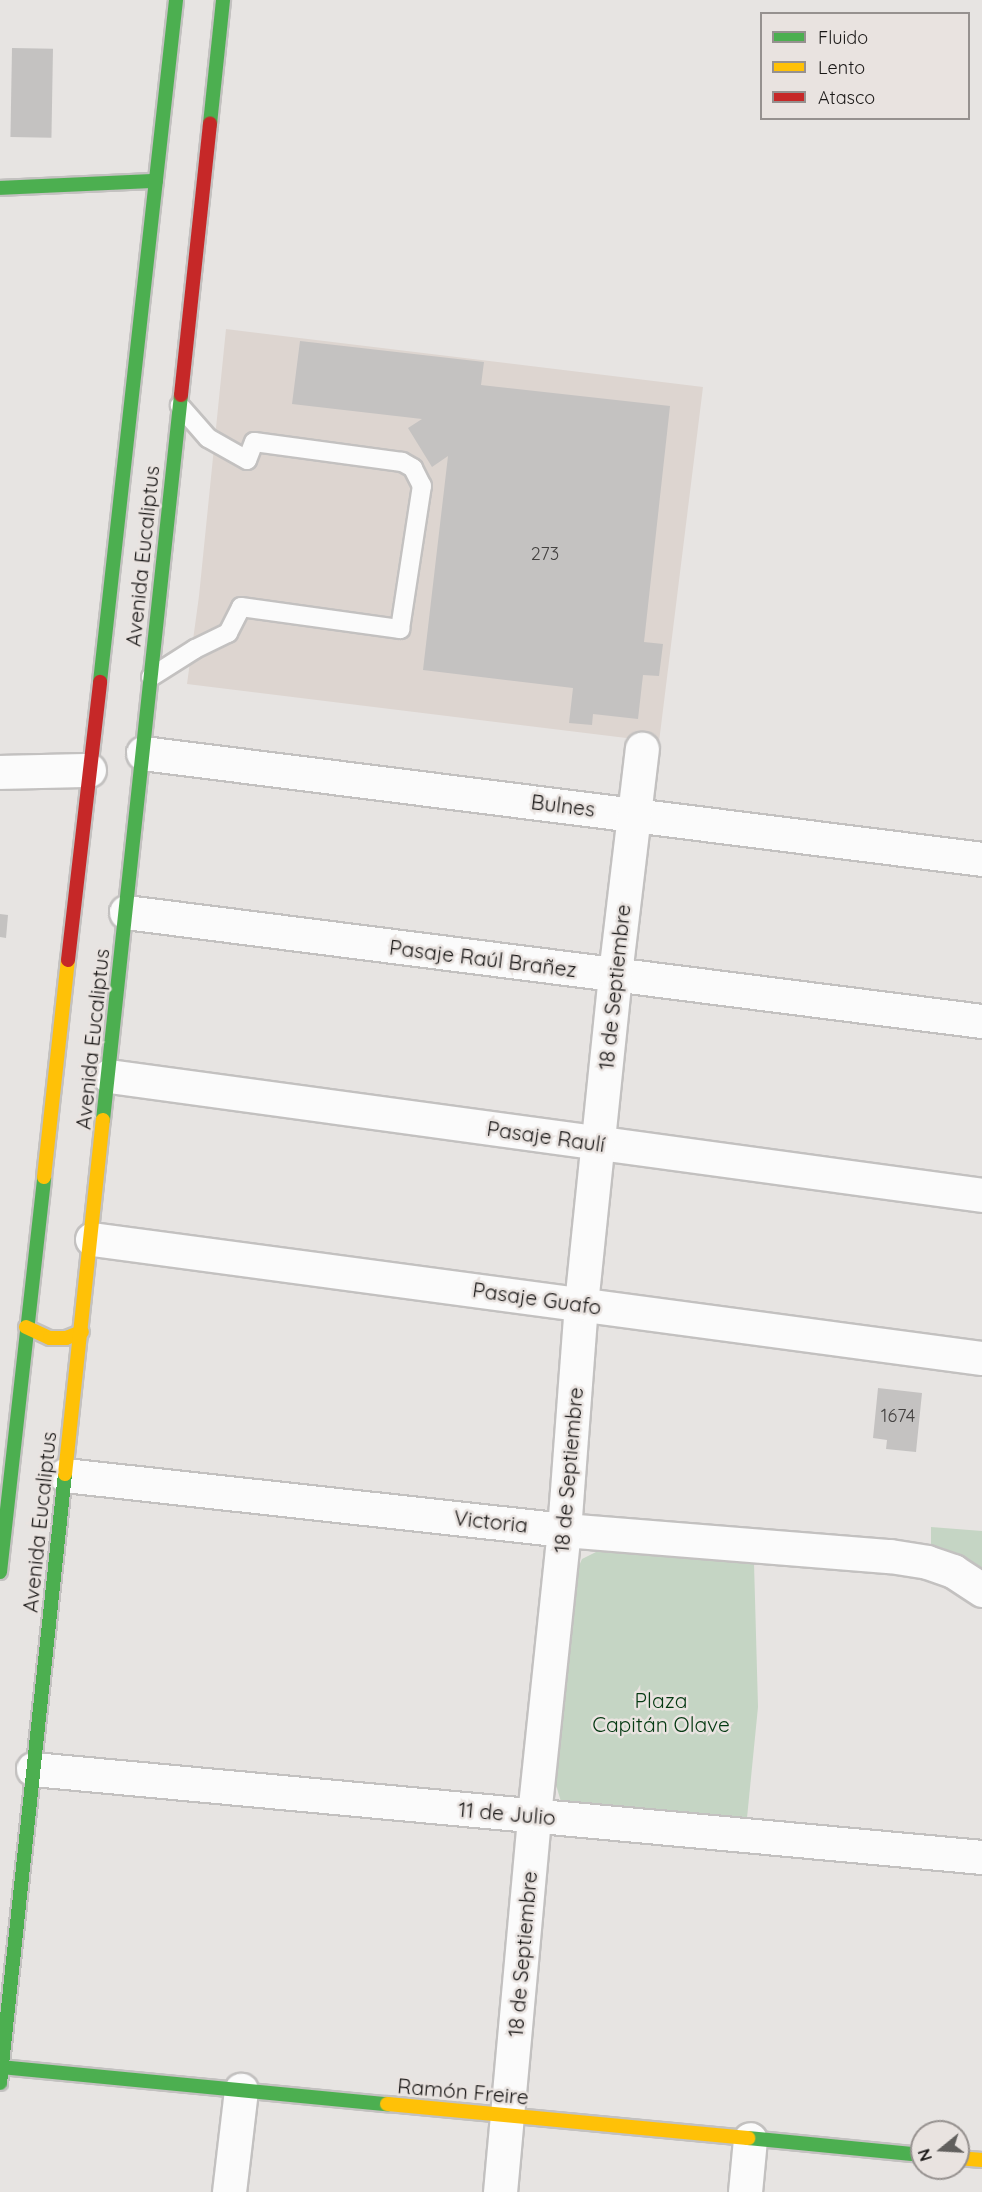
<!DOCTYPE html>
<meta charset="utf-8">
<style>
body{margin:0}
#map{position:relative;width:982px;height:2192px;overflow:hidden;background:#e7e4e2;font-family:Quicksand,sans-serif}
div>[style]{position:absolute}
.built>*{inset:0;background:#ddd5d0}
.green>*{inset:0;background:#c5d5c4}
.building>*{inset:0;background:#c4c2c1;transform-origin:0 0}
.roads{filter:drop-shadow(2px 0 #c3c1c0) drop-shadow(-2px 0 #c3c1c0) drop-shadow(0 2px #c3c1c0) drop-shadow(0 -2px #c3c1c0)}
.lane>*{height:18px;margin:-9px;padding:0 9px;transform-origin:9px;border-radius:9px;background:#fbfbfb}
.street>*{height:33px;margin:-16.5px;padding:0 16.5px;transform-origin:16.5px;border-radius:16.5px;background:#fbfbfb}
.fast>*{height:14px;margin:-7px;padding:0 7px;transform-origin:7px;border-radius:7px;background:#4caf50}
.slow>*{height:14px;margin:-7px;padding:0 7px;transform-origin:7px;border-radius:7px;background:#ffc107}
.jam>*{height:14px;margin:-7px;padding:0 7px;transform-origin:7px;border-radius:7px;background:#c62828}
span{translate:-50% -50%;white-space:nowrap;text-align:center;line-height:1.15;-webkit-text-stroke:5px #e9e3e0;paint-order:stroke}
.number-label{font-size:18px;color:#444241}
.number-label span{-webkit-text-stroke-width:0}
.street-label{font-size:21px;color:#191716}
.park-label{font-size:21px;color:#043911}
.legend{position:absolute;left:760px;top:12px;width:210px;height:108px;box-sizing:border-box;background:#e9e3e0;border:2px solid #96918f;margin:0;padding:8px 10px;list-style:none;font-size:18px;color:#191716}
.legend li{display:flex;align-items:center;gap:12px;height:30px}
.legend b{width:30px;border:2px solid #96918f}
.north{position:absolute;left:910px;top:2120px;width:60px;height:60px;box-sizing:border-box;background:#e9e3e0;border:2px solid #96918f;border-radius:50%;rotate:252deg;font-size:16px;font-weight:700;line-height:24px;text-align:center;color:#191716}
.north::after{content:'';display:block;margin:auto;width:21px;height:27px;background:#615f5d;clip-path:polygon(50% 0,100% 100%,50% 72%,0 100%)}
</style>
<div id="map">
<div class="built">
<i style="clip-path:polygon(226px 329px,703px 387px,659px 742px,187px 684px,199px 596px)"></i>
</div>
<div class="green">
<i style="clip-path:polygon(931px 1527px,982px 1531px,982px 1570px,931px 1545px)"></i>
<i style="clip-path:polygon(600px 1550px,754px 1563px,758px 1707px,746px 1828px,562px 1805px,556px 1785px,578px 1568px,582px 1559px)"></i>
</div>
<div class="building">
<i style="left:12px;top:48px;width:41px;height:89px;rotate:1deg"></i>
<i style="clip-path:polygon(300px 341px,484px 362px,481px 385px,670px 406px,644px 642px,663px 644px,659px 676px,643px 675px,638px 719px,593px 714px,592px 725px,569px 723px,573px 688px,423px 670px,448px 456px,432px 467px,408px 428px,422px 419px,292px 404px)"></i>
<i style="clip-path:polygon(0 914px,8px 915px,6px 938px,0 937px)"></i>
<i style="clip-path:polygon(878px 1388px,922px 1393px,916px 1452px,886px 1449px,887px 1440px,873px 1438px)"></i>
</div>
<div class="roads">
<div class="lane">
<i style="left:151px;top:677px;width:52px;rotate:-32.5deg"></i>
<i style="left:195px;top:649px;width:37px;rotate:-26deg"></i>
<i style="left:228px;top:633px;width:29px;rotate:-63deg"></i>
<i style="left:241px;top:607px;width:161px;rotate:7.9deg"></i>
<i style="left:400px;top:629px;width:145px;rotate:-81.3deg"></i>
<i style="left:422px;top:486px;width:20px;rotate:-117deg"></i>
<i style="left:413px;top:468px;width:13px;rotate:-151deg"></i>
<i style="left:402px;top:462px;width:149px;rotate:-172.3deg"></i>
<i style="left:254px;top:442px;width:19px;rotate:111deg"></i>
<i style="left:247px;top:460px;width:45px;rotate:-150.6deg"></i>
<i style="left:208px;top:438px;width:43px;rotate:-131.2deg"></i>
</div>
<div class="street">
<i style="left:143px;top:753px;width:846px;rotate:7.2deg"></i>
<i style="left:0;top:772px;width:89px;rotate:-1.3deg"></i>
<i style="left:126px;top:912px;width:863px;rotate:7.26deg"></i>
<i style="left:109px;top:1076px;width:881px;rotate:7.76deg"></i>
<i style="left:92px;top:1239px;width:898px;rotate:7.62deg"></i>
<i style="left:65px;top:1475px;width:502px;rotate:6.29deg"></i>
<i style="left:564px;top:1530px;width:327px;rotate:4.6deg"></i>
<i style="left:890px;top:1556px;width:37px;rotate:9deg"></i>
<i style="left:927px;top:1562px;width:28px;rotate:19deg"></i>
<i style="left:953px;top:1571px;width:35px;rotate:33deg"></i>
<i style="left:33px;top:1769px;width:953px;rotate:5.3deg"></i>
<i style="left:229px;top:2192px;width:103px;rotate:-83.3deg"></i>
<i style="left:500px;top:2192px;width:379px;rotate:-84.8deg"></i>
<i style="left:534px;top:1815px;width:287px;rotate:-84deg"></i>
<i style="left:564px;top:1530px;width:227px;rotate:-85.7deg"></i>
<i style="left:581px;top:1304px;width:332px;rotate:-84.1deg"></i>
<i style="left:615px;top:974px;width:227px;rotate:-83.2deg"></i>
<i style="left:745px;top:2192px;width:53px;rotate:-84.6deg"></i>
</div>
<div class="fast">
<i style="left:210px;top:124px;width:125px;rotate:-84deg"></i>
<i style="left:0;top:188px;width:156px;rotate:-2.6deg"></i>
<i style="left:100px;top:682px;width:686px;rotate:-83.64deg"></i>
<i style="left:103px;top:1120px;width:729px;rotate:-83.86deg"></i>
<i style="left:0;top:1572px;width:397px;rotate:-83.6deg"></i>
<i style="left:0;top:2067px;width:389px;rotate:5.5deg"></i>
<i style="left:0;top:2083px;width:612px;rotate:-83.91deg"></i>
<i style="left:748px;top:2138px;width:175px;rotate:5.6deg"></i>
</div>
<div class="slow">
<i style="left:44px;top:1177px;width:218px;rotate:-83.7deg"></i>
<i style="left:26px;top:1327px;width:26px;rotate:25deg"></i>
<i style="left:50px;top:1338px;width:16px"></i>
<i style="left:66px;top:1338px;width:17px;rotate:-21deg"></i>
<i style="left:65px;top:1474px;width:356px;rotate:-83.9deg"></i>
<i style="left:387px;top:2104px;width:363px;rotate:5.4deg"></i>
<i style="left:958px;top:2158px;width:24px;rotate:5deg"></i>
</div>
<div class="jam">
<i style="left:181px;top:395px;width:273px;rotate:-83.9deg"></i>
<i style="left:68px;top:960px;width:280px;rotate:-83.4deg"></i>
</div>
</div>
<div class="number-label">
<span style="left:545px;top:554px">273</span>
<span style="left:898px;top:1416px">1674</span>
</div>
<div class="street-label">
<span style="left:142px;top:556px;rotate:-84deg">Avenida Eucaliptus</span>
<span style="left:563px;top:805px;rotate:7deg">Bulnes</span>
<span style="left:483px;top:958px;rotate:7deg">Pasaje Raúl Brañez</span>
<span style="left:614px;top:987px;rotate:-84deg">18 de Septiembre</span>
<span style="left:92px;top:1039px;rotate:-84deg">Avenida Eucaliptus</span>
<span style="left:546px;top:1136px;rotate:8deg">Pasaje Raulí</span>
<span style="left:537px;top:1298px;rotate:8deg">Pasaje Guafo</span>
<span style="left:568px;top:1470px;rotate:-85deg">18 de Septiembre</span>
<span style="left:491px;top:1521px;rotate:6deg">Victoria</span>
<span style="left:39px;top:1522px;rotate:-84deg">Avenida Eucaliptus</span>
<span style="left:507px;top:1813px;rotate:5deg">11 de Julio</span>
<span style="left:522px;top:1954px;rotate:-85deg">18 de Septiembre</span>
<span style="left:463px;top:2091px;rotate:5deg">Ramón Freire</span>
</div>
<div class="park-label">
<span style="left:661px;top:1712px">Plaza<br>Capitán Olave</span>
</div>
<ul class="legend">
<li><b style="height:8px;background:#4caf50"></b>Fluido</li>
<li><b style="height:8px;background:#ffc107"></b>Lento</li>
<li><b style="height:8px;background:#c62828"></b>Atasco</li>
</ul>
<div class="north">N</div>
</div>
